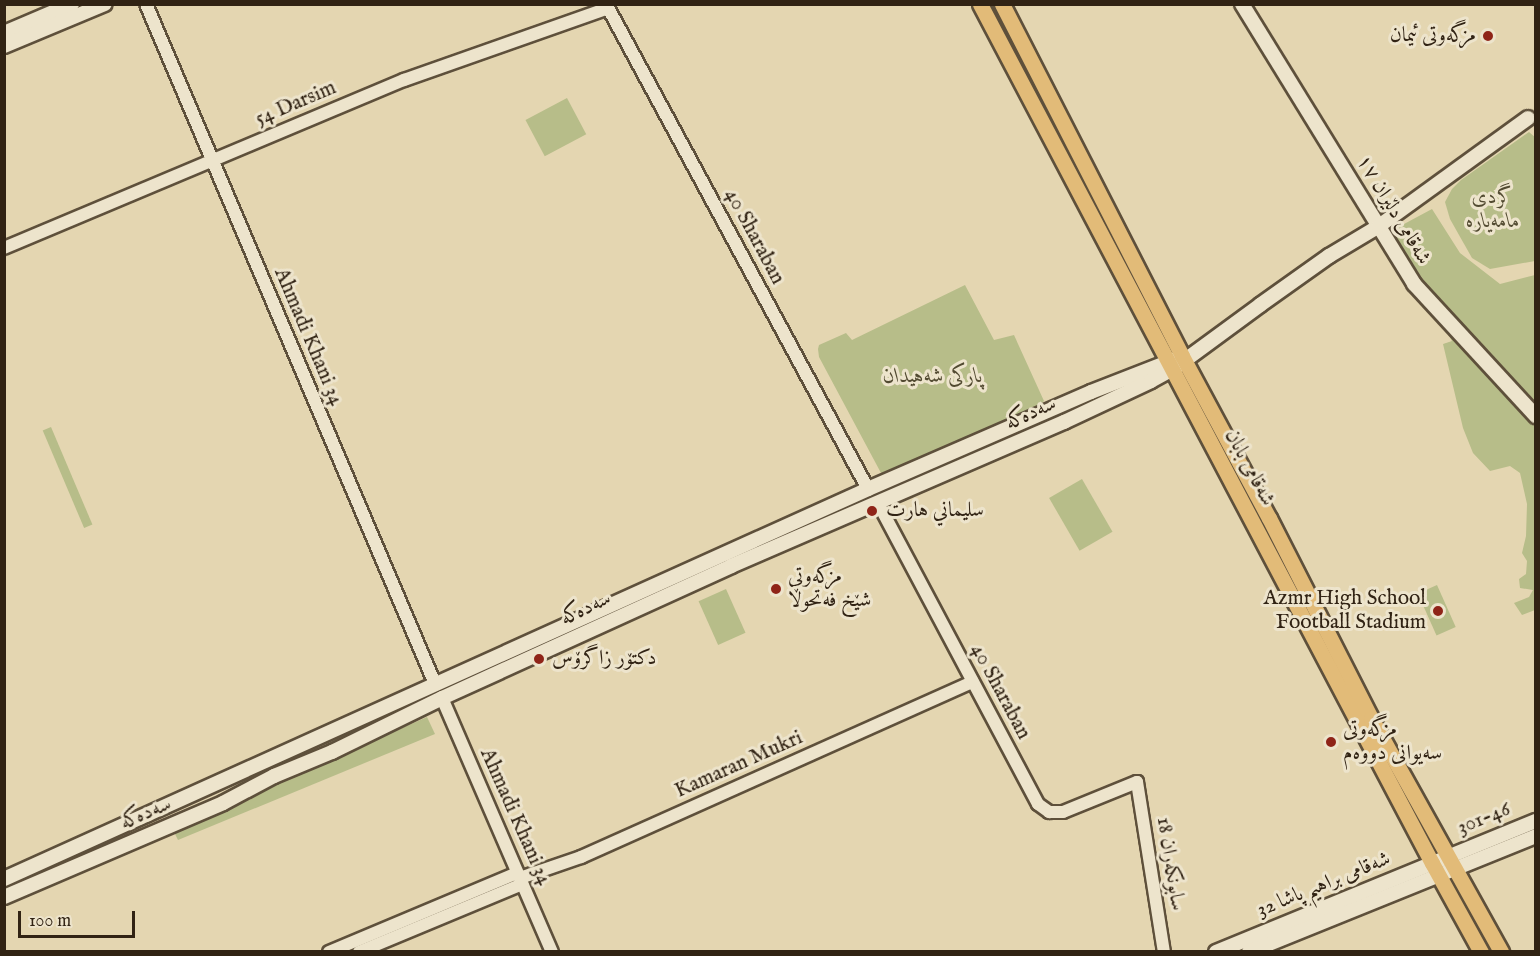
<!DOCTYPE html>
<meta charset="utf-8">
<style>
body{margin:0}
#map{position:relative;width:1540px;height:956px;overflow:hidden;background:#e4d6b1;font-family:"IM FELL English",Amiri,serif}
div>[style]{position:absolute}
.green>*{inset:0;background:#b7bd89;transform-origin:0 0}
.roads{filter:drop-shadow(2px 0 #5e503b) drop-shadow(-2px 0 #5e503b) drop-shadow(0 2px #5e503b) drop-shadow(0 -2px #5e503b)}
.tertiary>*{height:12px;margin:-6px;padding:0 6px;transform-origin:6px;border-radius:6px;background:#ede4cc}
.secondary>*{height:14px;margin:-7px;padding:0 7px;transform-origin:7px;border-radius:7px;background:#ede4cc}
.primary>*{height:15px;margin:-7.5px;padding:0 7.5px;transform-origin:7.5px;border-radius:7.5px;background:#e2bb78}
.dots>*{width:16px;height:16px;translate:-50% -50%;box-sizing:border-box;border:3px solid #ede4cc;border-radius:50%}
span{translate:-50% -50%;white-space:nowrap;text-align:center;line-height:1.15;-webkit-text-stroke:6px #ede4cc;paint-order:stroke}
.poi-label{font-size:21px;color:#312314}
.right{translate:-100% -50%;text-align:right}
.left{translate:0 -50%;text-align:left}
.street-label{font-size:21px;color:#312314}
.park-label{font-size:21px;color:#524a31;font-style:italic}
.frame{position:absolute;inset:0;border:6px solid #312314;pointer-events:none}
.scale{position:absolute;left:18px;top:911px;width:117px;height:27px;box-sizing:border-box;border:3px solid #312314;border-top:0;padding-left:8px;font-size:18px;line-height:21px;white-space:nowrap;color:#312314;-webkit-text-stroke:4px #ede4cc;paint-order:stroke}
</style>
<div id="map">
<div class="green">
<i style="left:567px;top:98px;width:41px;height:47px;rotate:62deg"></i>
<i style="clip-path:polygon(1529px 132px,1536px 138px,1535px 261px,1490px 269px,1472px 258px,1450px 219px,1445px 202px,1452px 189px,1461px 180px)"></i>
<i style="clip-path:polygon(1432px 209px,1460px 253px,1500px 284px,1535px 275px,1535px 610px,1522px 615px,1514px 603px,1529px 597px,1533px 590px,1520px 588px,1519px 579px,1526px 574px,1527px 561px,1522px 553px,1526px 536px,1527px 504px,1520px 473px,1510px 466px,1490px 471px,1473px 453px,1463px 428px,1443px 344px,1452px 341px,1391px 231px)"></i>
<i style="clip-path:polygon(965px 285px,994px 340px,1014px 335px,1044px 401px,1040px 405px,890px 474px,881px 473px,819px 357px,818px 349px,819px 345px,846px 333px,852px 340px)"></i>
<i style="left:51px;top:427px;width:106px;height:9px;rotate:67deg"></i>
<i style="left:1082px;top:479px;width:61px;height:38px;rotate:60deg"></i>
<i style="left:1437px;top:585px;width:46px;height:21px;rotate:66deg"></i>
<i style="left:726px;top:589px;width:48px;height:30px;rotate:66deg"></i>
<i style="clip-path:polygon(427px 717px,435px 734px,178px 840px,173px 830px)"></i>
</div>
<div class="roads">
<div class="tertiary">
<i style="left:146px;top:4px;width:739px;rotate:66.97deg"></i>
<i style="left:606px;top:4px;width:551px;rotate:61.62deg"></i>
<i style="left:4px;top:248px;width:434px;rotate:-22.8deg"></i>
<i style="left:404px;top:80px;width:216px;rotate:-19.4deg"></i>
<i style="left:878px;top:503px;width:341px;rotate:62deg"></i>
<i style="left:1038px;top:804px;width:14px;rotate:36deg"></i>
<i style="left:1049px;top:812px;width:14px"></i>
<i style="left:1063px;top:812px;width:80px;rotate:-22.1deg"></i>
<i style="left:1137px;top:782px;width:172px;rotate:81deg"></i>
<i style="left:442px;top:698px;width:277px;rotate:66.6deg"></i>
<i style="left:520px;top:878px;width:65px;rotate:-19deg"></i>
<i style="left:581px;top:857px;width:429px;rotate:-24.1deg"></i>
<i style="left:329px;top:952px;width:204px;rotate:-22.8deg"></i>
<i style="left:359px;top:952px;width:177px;rotate:-22.6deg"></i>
</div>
<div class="secondary">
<i style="left:1242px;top:4px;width:329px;rotate:58.4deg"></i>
<i style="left:1414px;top:284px;width:180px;rotate:47.3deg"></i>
<i style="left:4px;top:33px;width:74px;rotate:-23.1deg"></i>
<i style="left:4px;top:46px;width:109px;rotate:-22.6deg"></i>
<i style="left:4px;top:879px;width:948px;rotate:-24.29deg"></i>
<i style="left:868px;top:489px;width:243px;rotate:-23.5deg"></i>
<i style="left:1091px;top:392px;width:93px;rotate:-21.3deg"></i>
<i style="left:4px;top:897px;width:238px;rotate:-23.2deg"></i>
<i style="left:223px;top:803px;width:58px;rotate:-27.9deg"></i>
<i style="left:274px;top:776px;width:63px;rotate:-22.5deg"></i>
<i style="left:332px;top:752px;width:123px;rotate:-26.1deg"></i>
<i style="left:442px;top:698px;width:318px;rotate:-24.5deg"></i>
<i style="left:731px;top:566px;width:363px;rotate:-23.4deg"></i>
<i style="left:1064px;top:422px;width:96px;rotate:-25.2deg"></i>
<i style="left:1151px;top:381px;width:25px;rotate:-29deg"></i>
<i style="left:1173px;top:369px;width:108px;rotate:-36.3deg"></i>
<i style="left:1260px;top:305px;width:85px;rotate:-35.4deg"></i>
<i style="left:1329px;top:256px;width:58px;rotate:-31deg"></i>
<i style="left:1379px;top:226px;width:184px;rotate:-35.9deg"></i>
<i style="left:1216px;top:952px;width:346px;rotate:-22.3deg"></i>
<i style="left:1249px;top:952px;width:310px;rotate:-22deg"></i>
</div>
<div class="primary">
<i style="left:980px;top:4px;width:971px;rotate:62.25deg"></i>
<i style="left:1432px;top:863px;width:102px;rotate:61.2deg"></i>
<i style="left:1002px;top:4px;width:395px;rotate:62.9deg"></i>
<i style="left:1182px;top:356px;width:184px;rotate:61.8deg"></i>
<i style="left:1269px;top:518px;width:225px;rotate:63deg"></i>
<i style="left:1371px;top:718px;width:268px;rotate:60.9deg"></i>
</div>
</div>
<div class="dots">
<i style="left:1488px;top:36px;background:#8f2418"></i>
<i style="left:872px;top:511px;background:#8f2418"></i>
<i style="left:776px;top:589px;background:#8f2418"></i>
<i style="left:1438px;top:611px;background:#8f2418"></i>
<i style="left:539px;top:659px;background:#8f2418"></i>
<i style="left:1331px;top:742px;background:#8f2418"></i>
</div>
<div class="poi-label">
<span class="right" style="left:1476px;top:36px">مزگەوتی ئیمان</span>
<span class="left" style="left:886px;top:511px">سليماني هارت</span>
<span class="left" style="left:788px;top:589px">مزگەوتی<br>شێخ فەتحوڵا</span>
<span class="right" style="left:1426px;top:611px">Azmr High School<br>Football Stadium</span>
<span class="left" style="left:552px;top:659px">دکتۆر زاگرۆس</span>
<span class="left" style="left:1343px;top:742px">مزگەوتی<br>سەیوانی دووەم</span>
</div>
<div class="street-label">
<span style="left:296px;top:104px;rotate:-23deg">54 Darsim</span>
<span style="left:1393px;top:210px;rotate:59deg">شەقامی دلێران ١٧</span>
<span style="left:754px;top:237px;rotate:62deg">40 Sharaban</span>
<span style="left:308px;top:337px;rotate:67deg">Ahmadi Khani 34</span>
<span style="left:1031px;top:414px;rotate:-24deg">سەدەکە</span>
<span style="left:1249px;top:468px;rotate:62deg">شەقامی بابان</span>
<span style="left:586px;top:609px;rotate:-25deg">سەدەکە</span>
<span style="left:1000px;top:692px;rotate:62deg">40 Sharaban</span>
<span style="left:739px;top:765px;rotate:-24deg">Kamaran Mukri</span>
<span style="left:146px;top:814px;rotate:-23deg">سەدەکە</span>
<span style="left:515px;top:817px;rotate:66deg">Ahmadi Khani 34</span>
<span style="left:1484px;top:819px;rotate:-22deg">301-46</span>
<span style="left:1170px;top:864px;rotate:81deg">18 سابونکەران</span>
<span style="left:1324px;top:885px;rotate:-22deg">شەقامی براهیم پاشا 32</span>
</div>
<div class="park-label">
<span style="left:1493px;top:210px">گردی<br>مامەیارە</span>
<span style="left:933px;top:377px">پارکی شەهیدان</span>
</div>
<div class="frame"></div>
<div class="scale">100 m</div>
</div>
